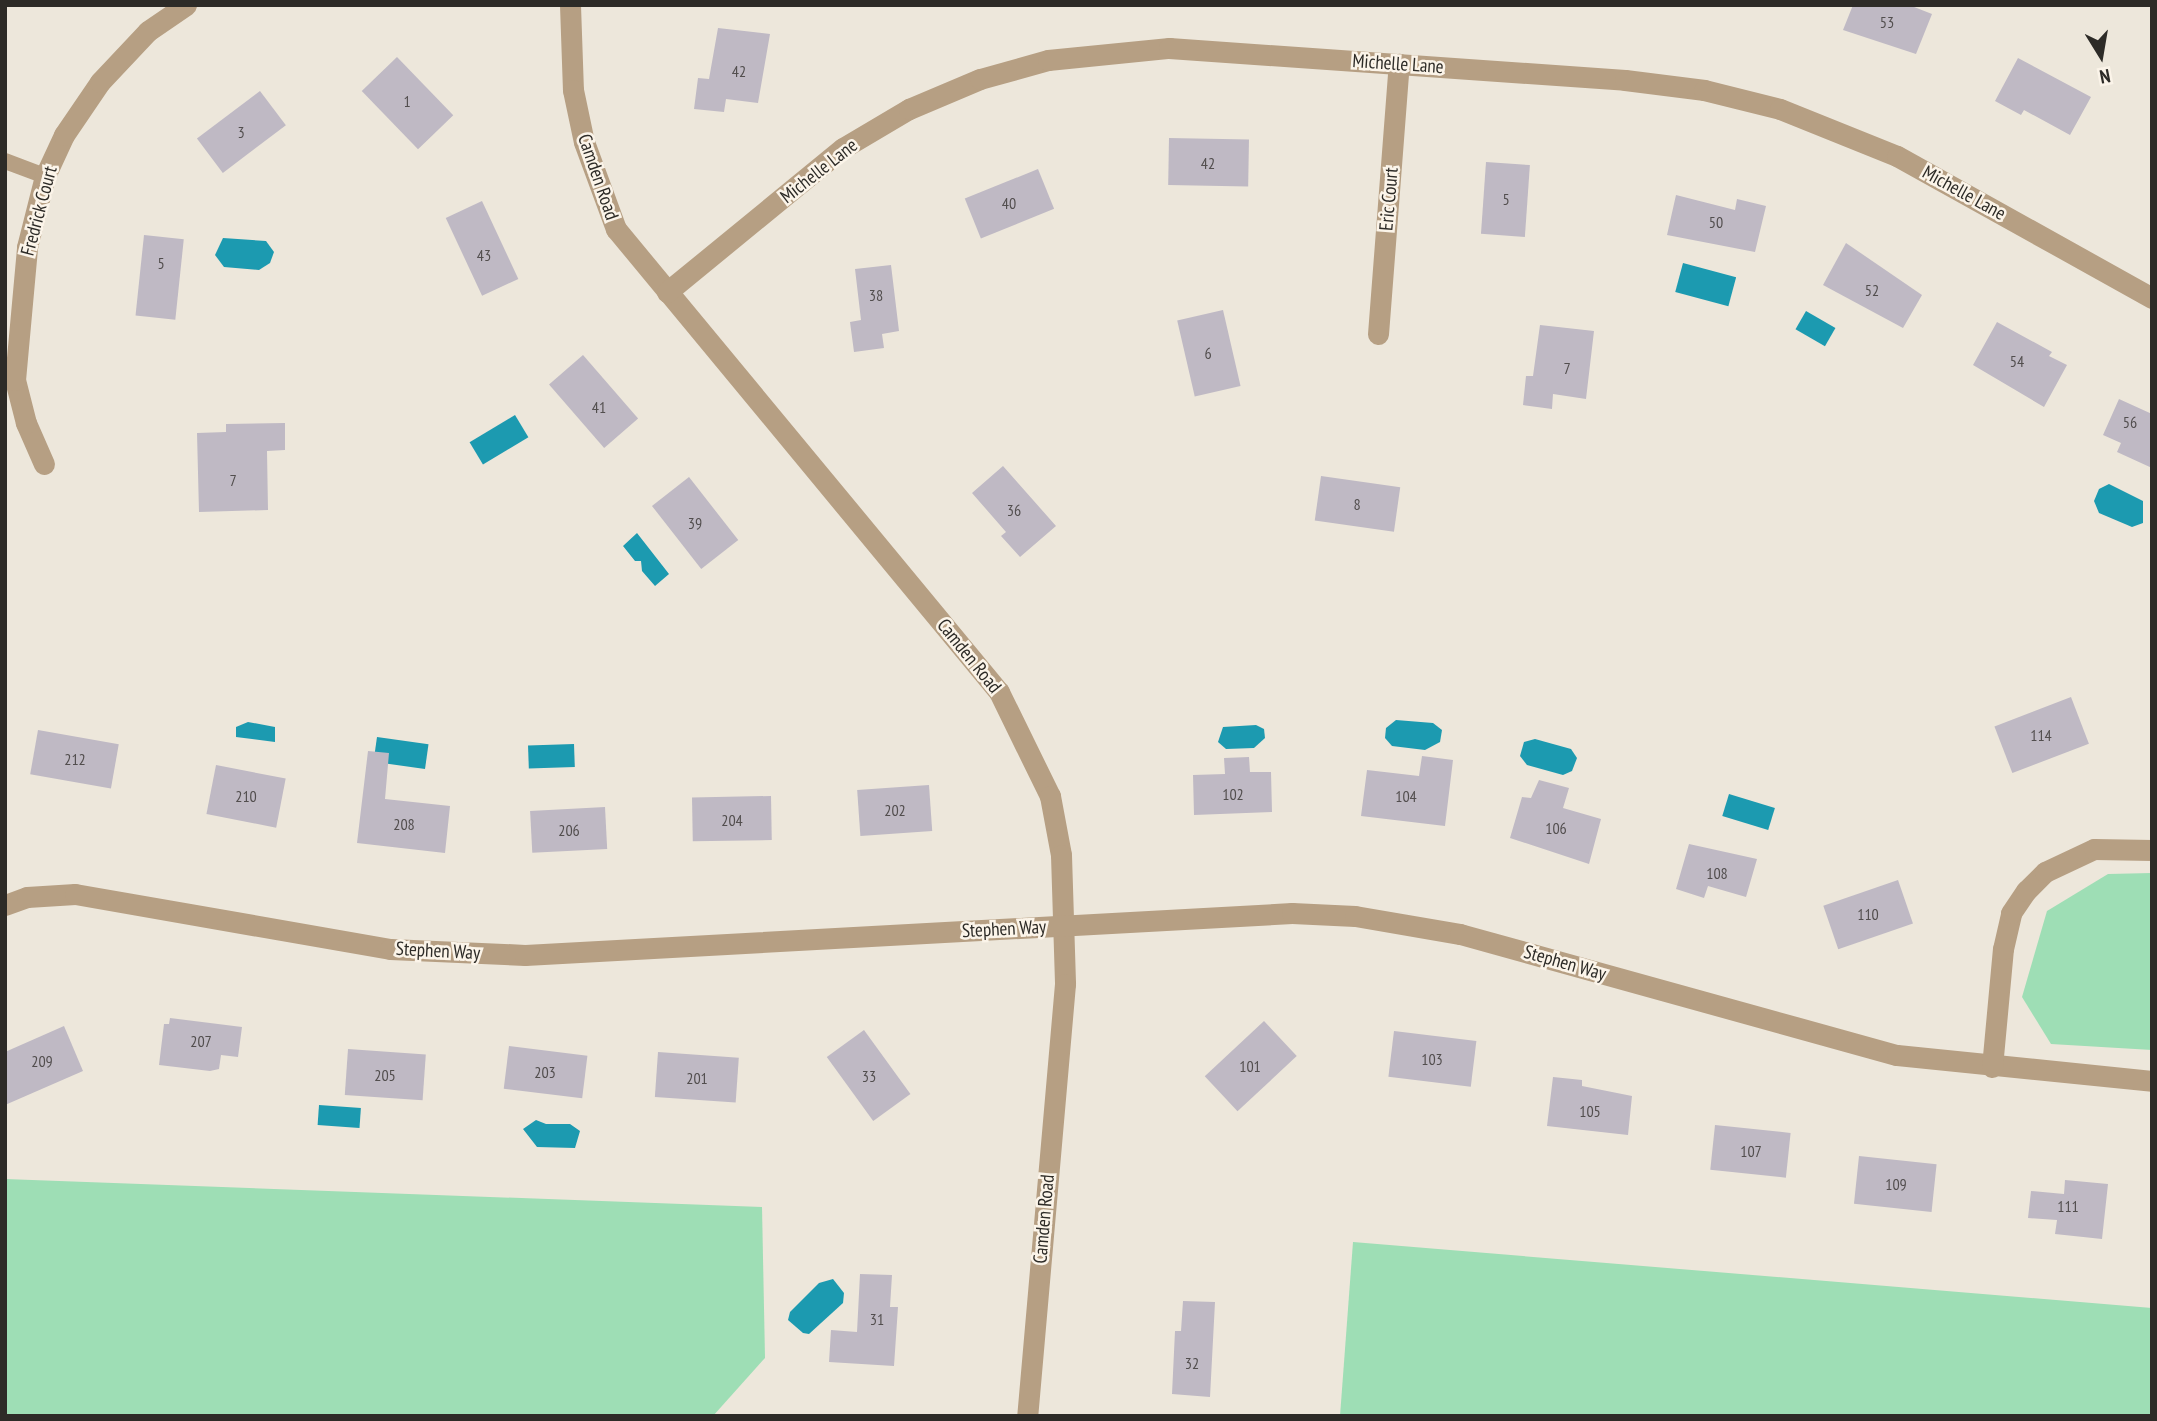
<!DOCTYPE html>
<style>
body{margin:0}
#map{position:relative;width:2157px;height:1421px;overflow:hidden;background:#ede7db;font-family:"PT Sans Narrow",sans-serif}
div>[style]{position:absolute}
.green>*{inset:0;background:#9edeb5}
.water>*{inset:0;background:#1c9ab0;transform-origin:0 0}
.building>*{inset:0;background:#bfb9c4;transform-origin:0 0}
.lane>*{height:16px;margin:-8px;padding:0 8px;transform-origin:8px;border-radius:8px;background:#b69f83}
.street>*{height:21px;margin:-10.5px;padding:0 10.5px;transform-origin:10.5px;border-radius:10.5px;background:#b69f83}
span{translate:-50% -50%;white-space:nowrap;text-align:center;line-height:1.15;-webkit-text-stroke:5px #fbf4e9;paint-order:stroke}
.number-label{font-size:16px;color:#524e4e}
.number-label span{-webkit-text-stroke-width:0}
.street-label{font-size:19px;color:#2d2b27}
.frame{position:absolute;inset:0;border:7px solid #2d2b27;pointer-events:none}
.north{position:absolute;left:2066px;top:21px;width:70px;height:70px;-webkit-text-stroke:5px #fbf4e9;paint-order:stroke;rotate:169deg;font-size:19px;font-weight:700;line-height:28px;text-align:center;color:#2d2b27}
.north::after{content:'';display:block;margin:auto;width:24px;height:32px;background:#2d2b27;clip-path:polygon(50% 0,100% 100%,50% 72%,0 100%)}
</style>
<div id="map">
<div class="green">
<i style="clip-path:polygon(2152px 873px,2152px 1050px,2051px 1044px,2022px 997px,2047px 911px,2108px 874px)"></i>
<i style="clip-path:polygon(5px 1179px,762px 1207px,765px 1358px,713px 1416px,5px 1416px)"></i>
<i style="clip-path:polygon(1353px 1242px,2152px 1308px,2152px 1416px,1340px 1416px)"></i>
</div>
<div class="water">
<i style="clip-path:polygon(223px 238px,266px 241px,274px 252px,270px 263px,259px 270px,224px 267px,215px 255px)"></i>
<i style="left:1683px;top:263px;width:55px;height:30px;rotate:15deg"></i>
<i style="left:1806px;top:311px;width:34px;height:21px;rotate:30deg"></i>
<i style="left:515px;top:415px;width:26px;height:53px;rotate:59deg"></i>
<i style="clip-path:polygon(2109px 484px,2143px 501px,2143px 523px,2132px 527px,2099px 513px,2094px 501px,2099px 489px)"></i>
<i style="clip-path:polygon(637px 533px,669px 574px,655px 586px,642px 571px,641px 561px,635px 561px,623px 546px)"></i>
<i style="clip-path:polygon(1396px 720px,1433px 723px,1442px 730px,1440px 742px,1425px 750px,1392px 746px,1385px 738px,1386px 728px)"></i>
<i style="clip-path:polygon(248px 722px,275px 727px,275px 742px,236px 737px,236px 727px)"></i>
<i style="clip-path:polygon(1256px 725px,1264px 729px,1265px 738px,1254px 748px,1226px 749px,1218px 742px,1223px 727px)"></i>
<i style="left:377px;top:737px;width:52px;height:25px;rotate:8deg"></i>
<i style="clip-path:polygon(1535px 739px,1571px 749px,1577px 758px,1572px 771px,1563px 775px,1527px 765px,1520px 756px,1524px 742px)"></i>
<i style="left:574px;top:744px;width:23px;height:46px;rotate:88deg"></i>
<i style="left:1729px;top:794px;width:48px;height:23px;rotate:17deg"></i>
<i style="left:319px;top:1105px;width:42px;height:20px;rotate:4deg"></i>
<i style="clip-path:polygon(536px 1120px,546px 1124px,570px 1124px,580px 1131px,575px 1148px,537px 1147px,523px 1129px)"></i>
<i style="clip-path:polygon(833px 1279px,844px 1293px,843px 1303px,809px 1334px,803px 1333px,788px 1320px,790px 1312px,819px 1283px)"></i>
</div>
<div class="building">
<i style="clip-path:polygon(1853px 5px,1909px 5px,1932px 14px,1916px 54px,1843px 30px)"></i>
<i style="clip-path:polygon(718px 28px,770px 34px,758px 103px,726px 99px,724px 112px,694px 109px,698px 78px,709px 79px)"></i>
<i style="left:397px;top:57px;width:81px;height:49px;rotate:46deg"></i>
<i style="clip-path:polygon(2018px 58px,2091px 97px,2070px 135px,2024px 110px,2021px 115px,1995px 101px)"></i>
<i style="left:260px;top:91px;width:43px;height:79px;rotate:53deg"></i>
<i style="left:1169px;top:138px;width:80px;height:47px;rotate:1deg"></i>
<i style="left:1486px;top:162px;width:44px;height:72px;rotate:4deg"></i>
<i style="left:1038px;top:169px;width:43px;height:79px;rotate:68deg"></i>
<i style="clip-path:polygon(1676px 195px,1735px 210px,1737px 199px,1766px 206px,1755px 252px,1667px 235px)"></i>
<i style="left:482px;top:201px;width:86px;height:40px;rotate:65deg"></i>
<i style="left:144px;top:235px;width:40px;height:81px;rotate:6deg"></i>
<i style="clip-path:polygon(1846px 243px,1922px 295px,1903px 328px,1823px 285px)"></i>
<i style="clip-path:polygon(891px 265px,899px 331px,882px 334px,884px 348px,854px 352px,850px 322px,861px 320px,855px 269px)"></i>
<i style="left:1223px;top:310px;width:78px;height:47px;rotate:77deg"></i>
<i style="clip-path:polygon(1997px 322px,2052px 352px,2049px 356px,2067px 365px,2044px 407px,1973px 365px)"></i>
<i style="clip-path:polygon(1540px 325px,1594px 331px,1586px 399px,1553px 394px,1552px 409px,1523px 405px,1526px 376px,1533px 376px)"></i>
<i style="left:583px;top:355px;width:84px;height:45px;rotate:49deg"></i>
<i style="clip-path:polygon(2119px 399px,2152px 414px,2152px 468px,2117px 452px,2121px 443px,2103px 435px)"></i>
<i style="clip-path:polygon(285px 423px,285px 450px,267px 451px,268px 510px,199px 512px,197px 433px,226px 432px,226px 424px)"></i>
<i style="clip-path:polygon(1003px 466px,1056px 526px,1020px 557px,1001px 536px,1006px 532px,972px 493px)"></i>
<i style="left:1321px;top:476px;width:80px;height:45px;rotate:8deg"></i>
<i style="left:689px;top:477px;width:80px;height:47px;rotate:52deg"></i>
<i style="left:2071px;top:697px;width:50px;height:82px;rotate:69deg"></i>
<i style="left:38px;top:730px;width:82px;height:45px;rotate:10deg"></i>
<i style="clip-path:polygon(368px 751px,389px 753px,385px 799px,450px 806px,445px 853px,357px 843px)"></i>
<i style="clip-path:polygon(1422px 756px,1453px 760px,1445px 826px,1361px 816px,1367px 770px,1419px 776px)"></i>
<i style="clip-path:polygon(1249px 757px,1250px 772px,1271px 772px,1272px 812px,1194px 815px,1193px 775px,1225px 774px,1224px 758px)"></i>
<i style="left:216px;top:765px;width:71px;height:50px;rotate:11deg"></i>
<i style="clip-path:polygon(1539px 780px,1569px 788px,1563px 808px,1601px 819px,1589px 864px,1510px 838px,1522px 797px,1531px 798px)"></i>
<i style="left:929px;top:785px;width:46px;height:72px;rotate:86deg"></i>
<i style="left:771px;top:796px;width:44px;height:79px;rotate:89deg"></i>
<i style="left:605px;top:807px;width:42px;height:75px;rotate:87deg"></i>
<i style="clip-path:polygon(1689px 844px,1757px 859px,1746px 897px,1708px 886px,1704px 898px,1676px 889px)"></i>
<i style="left:1898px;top:880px;width:46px;height:79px;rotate:71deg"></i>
<i style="clip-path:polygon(170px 1018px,242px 1027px,238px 1057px,221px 1055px,219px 1069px,210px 1071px,159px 1065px,164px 1024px,169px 1024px)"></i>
<i style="left:1264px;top:1021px;width:48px;height:81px;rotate:47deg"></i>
<i style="clip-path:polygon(64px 1026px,83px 1071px,5px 1105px,5px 1052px)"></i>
<i style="left:864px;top:1030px;width:79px;height:46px;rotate:54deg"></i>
<i style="left:1394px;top:1031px;width:83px;height:46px;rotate:7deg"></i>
<i style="left:509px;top:1046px;width:79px;height:43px;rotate:7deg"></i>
<i style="left:348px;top:1049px;width:78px;height:46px;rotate:4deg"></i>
<i style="left:658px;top:1052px;width:81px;height:45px;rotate:4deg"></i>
<i style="clip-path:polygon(1553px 1077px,1582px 1080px,1582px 1086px,1632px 1096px,1628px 1135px,1547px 1126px)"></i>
<i style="left:1715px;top:1125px;width:76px;height:45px;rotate:6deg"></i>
<i style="left:1859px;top:1156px;width:78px;height:48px;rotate:6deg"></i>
<i style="clip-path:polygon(2065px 1180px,2108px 1184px,2102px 1239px,2055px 1234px,2057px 1220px,2028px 1218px,2031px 1191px,2064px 1194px)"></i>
<i style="clip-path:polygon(860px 1274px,892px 1275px,890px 1307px,898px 1307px,894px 1366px,829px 1362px,831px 1330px,857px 1332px)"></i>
<i style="clip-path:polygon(1183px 1301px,1215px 1302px,1210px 1397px,1172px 1394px,1175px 1331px,1181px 1331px)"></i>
</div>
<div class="lane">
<i style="left:5px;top:161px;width:43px;rotate:20.6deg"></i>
</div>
<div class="street">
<i style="left:570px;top:5px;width:85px;rotate:88deg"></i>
<i style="left:573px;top:90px;width:53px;rotate:78.1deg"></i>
<i style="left:584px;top:142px;width:93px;rotate:69.8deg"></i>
<i style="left:616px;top:229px;width:601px;rotate:50.4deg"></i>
<i style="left:999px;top:692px;width:116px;rotate:63.9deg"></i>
<i style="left:1050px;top:796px;width:60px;rotate:79.4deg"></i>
<i style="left:1061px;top:855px;width:129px;rotate:88.2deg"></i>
<i style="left:1065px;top:984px;width:434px;rotate:95deg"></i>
<i style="left:667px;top:292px;width:227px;rotate:-39.3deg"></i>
<i style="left:843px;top:148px;width:77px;rotate:-30.6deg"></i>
<i style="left:909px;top:109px;width:77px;rotate:-22.9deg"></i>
<i style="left:980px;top:79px;width:71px;rotate:-15.6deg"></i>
<i style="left:1048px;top:60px;width:122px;rotate:-5.7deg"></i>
<i style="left:1169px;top:48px;width:457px;rotate:4deg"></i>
<i style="left:1625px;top:80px;width:80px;rotate:7.2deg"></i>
<i style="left:1704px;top:90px;width:78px;rotate:14deg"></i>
<i style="left:1780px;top:109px;width:126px;rotate:21.9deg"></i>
<i style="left:1897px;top:156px;width:292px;rotate:29.1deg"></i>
<i style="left:1378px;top:334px;width:271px;rotate:-85.6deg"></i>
<i style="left:44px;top:464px;width:45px;rotate:-113.7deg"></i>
<i style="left:26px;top:423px;width:44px;rotate:-104.3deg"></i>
<i style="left:15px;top:380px;width:134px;rotate:-84.8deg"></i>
<i style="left:27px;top:247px;width:73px;rotate:-75.8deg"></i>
<i style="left:45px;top:176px;width:45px;rotate:-65.1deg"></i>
<i style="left:64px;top:135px;width:64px;rotate:-55.8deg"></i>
<i style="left:100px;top:82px;width:70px;rotate:-46.7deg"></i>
<i style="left:148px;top:31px;width:46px;rotate:-34.4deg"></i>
<i style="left:5px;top:905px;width:23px;rotate:-20deg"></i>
<i style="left:27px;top:897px;width:48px;rotate:-3.6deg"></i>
<i style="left:75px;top:894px;width:320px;rotate:9.9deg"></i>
<i style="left:390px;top:949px;width:135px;rotate:2.5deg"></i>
<i style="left:525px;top:955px;width:768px;rotate:-3.13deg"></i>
<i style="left:1292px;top:913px;width:63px;rotate:2.7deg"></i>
<i style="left:1355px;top:916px;width:107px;rotate:9.7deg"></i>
<i style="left:1460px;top:934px;width:453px;rotate:15.5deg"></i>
<i style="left:1897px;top:1055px;width:256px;rotate:5.8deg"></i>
<i style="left:1992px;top:1067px;width:119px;rotate:-84.7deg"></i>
<i style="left:2003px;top:949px;width:37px;rotate:-77deg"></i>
<i style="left:2011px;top:913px;width:27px;rotate:-56deg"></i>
<i style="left:2026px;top:891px;width:27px;rotate:-45deg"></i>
<i style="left:2045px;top:872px;width:54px;rotate:-25.1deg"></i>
<i style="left:2094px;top:849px;width:58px;rotate:1deg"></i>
</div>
<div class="number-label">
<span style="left:1887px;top:22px">53</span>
<span style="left:739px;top:71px">42</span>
<span style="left:407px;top:101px">1</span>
<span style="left:241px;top:132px">3</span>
<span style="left:1208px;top:163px">42</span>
<span style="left:1506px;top:199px">5</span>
<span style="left:1009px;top:203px">40</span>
<span style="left:1716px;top:222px">50</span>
<span style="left:484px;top:255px">43</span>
<span style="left:161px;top:263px">5</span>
<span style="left:1872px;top:290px">52</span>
<span style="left:876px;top:295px">38</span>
<span style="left:1208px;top:353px">6</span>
<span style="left:2017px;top:361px">54</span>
<span style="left:1567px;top:368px">7</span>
<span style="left:599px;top:407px">41</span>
<span style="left:2130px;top:422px">56</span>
<span style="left:233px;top:480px">7</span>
<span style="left:1357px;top:504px">8</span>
<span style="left:1014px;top:510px">36</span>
<span style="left:695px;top:523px">39</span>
<span style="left:2041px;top:735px">114</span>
<span style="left:75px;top:759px">212</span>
<span style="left:1233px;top:794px">102</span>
<span style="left:246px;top:796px">210</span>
<span style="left:1406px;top:796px">104</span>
<span style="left:895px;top:810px">202</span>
<span style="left:732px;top:820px">204</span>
<span style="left:404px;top:824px">208</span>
<span style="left:1556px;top:828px">106</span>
<span style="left:569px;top:830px">206</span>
<span style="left:1717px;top:873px">108</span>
<span style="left:1868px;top:914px">110</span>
<span style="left:201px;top:1041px">207</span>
<span style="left:1432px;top:1059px">103</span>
<span style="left:42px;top:1061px">209</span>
<span style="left:1250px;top:1066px">101</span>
<span style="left:545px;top:1072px">203</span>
<span style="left:385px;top:1075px">205</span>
<span style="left:869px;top:1076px">33</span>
<span style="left:697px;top:1078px">201</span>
<span style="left:1590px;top:1111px">105</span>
<span style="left:1751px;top:1151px">107</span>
<span style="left:1896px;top:1184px">109</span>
<span style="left:2068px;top:1206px">111</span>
<span style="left:877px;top:1319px">31</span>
<span style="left:1192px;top:1363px">32</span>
</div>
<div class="street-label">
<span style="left:1398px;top:64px;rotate:4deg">Michelle Lane</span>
<span style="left:819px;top:171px;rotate:-38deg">Michelle Lane</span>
<span style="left:598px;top:177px;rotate:71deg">Camden Road</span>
<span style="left:1964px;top:193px;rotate:29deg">Michelle Lane</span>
<span style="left:1389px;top:199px;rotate:-85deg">Eric Court</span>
<span style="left:39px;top:211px;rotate:-75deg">Fredrick Court</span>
<span style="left:969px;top:656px;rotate:51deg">Camden Road</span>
<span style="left:1004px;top:929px;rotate:-3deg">Stephen Way</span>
<span style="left:438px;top:951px;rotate:3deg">Stephen Way</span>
<span style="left:1565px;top:963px;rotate:16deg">Stephen Way</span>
<span style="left:1044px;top:1219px;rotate:-85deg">Camden Road</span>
</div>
<div class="frame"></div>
<div class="north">N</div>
</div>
